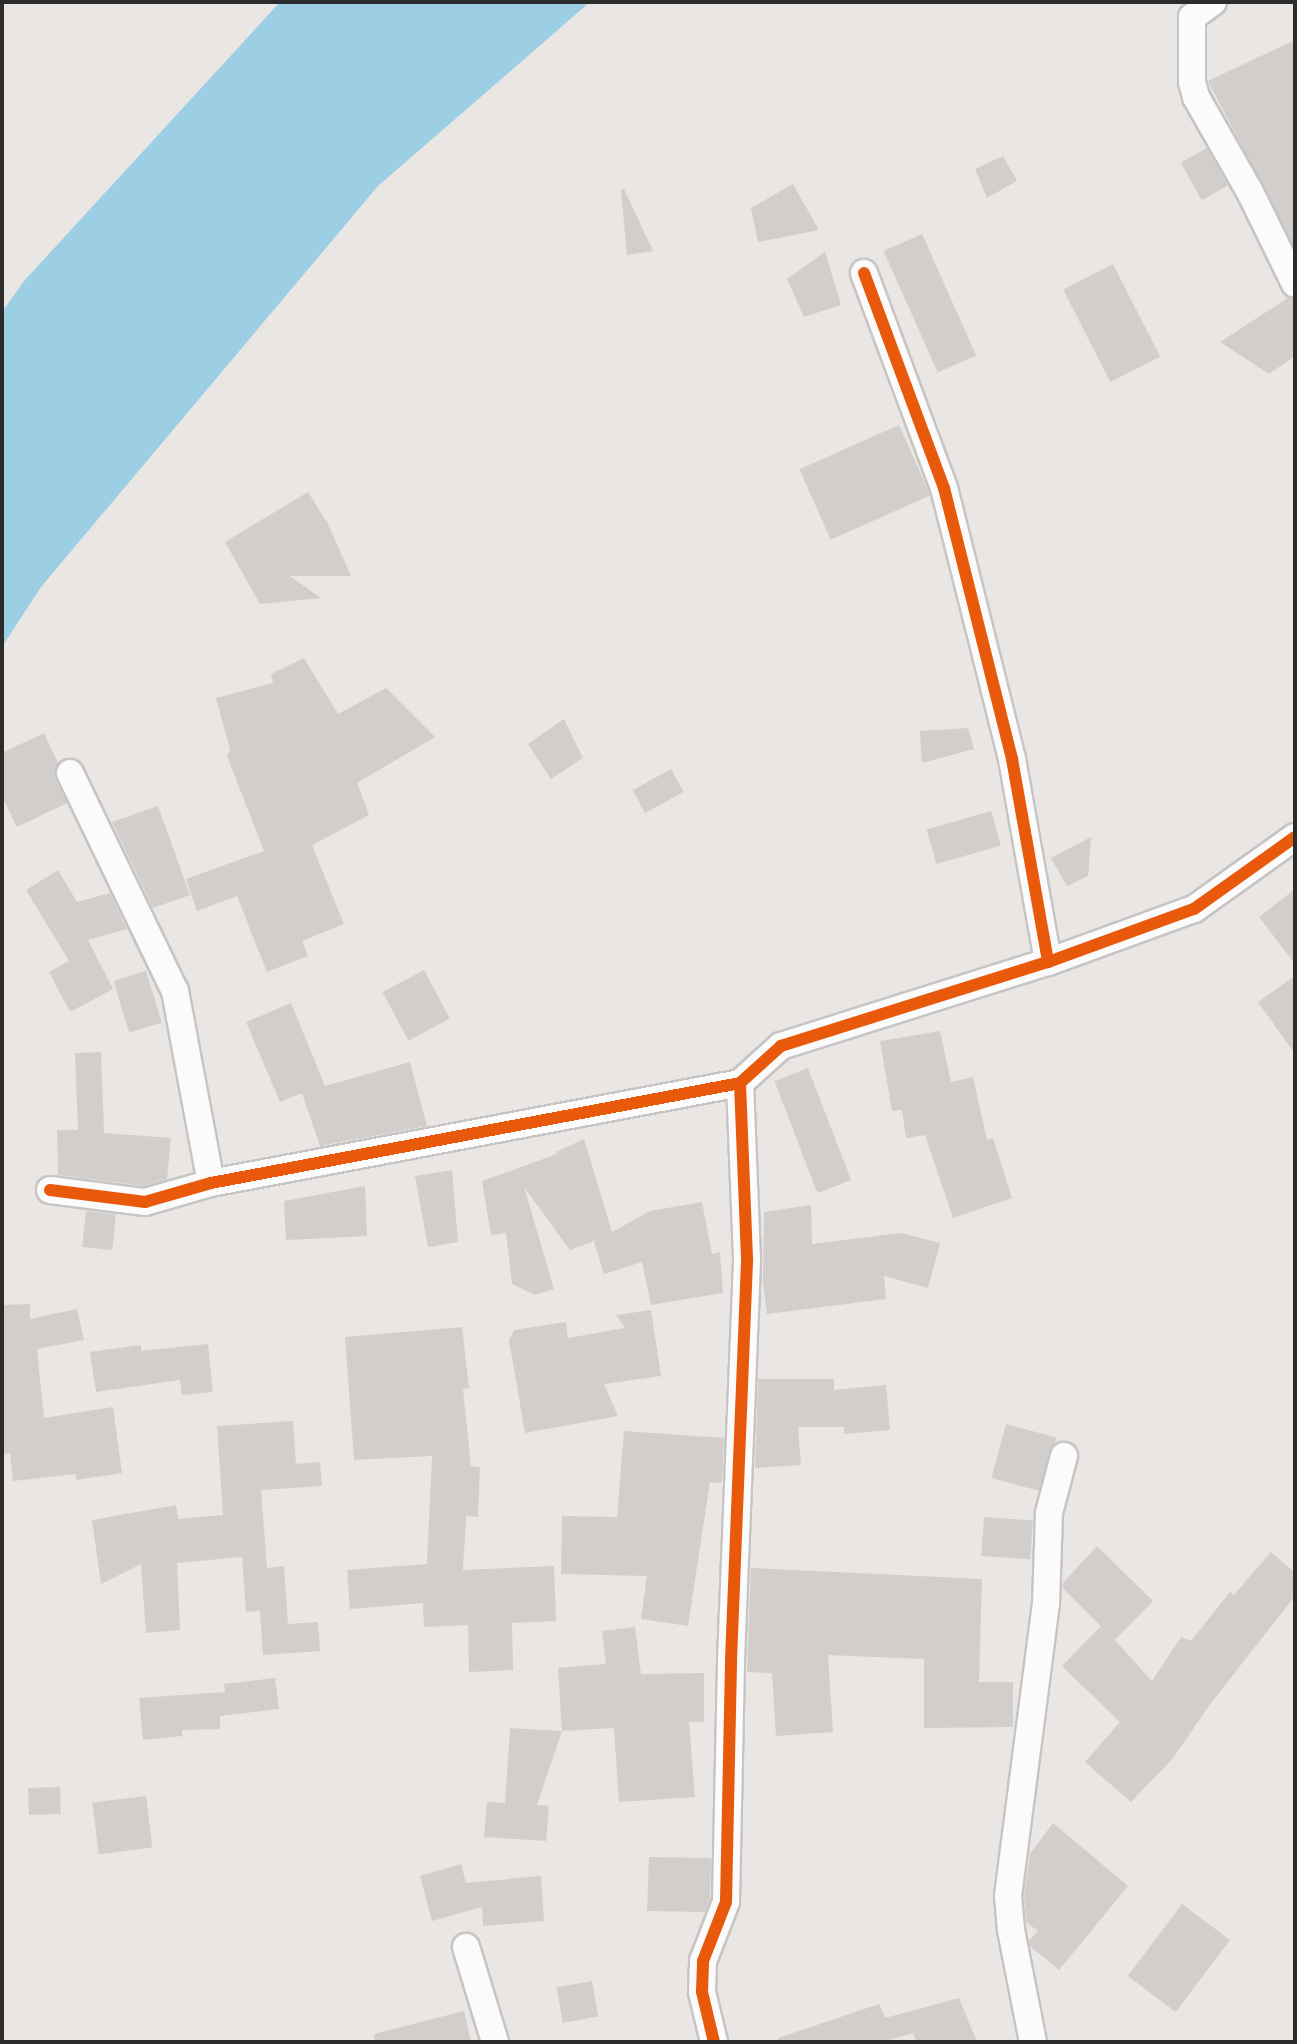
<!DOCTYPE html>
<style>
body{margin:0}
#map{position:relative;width:1297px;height:2044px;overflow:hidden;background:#e9e6e3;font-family:"Varela Round",sans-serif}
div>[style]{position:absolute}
.water>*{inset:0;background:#9dcfe4}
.building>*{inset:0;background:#d1cecc;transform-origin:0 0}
.roads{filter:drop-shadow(2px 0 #c6c4c5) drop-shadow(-2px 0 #c6c4c5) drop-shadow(0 2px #c6c4c5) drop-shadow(0 -2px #c6c4c5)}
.minor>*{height:26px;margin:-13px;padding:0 13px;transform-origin:13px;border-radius:13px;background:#fcfbfb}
.cycleway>*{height:12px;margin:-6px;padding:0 6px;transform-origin:6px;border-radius:6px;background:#e8590c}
span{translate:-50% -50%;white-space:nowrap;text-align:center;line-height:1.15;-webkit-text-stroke:6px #fff;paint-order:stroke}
.frame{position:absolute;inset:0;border:4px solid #2c2c2c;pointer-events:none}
</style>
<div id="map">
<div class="water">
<i style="clip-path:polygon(280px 2px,590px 2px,378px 186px,41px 587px,2px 647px,2px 312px,24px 281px)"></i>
</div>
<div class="building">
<i style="clip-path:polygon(1295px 40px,1295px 248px,1208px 81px)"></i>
<i style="left:1207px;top:148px;width:43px;height:30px;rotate:61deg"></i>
<i style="clip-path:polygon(1003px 156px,1017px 181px,987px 198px,975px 169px)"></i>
<i style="clip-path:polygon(793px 184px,819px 230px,758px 242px,751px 208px)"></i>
<i style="clip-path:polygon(624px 189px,653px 251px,627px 255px,621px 190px)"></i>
<i style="left:922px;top:234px;width:133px;height:42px;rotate:66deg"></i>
<i style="clip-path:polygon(825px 252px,841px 305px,804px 317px,787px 279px)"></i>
<i style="left:1113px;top:264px;width:104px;height:56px;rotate:63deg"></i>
<i style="clip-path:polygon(1288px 298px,1295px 300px,1295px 356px,1269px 374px,1220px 342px)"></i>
<i style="left:899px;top:425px;width:77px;height:109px;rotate:66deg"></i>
<i style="clip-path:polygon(308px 492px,328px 524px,351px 576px,290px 576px,321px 598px,260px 604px,225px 542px)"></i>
<i style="clip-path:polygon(304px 658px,338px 714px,386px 688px,435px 737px,357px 783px,369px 815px,312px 845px,344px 924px,302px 941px,308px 956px,267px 972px,237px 896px,197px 911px,186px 879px,264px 851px,227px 756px,230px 750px,216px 698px,273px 683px,271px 674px)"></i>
<i style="clip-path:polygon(564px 719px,583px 758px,551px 779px,528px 744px)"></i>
<i style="clip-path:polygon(968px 728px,974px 749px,922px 763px,920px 731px)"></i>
<i style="clip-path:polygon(44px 733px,58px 763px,55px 779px,67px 803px,17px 827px,2px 796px,2px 753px)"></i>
<i style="left:671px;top:769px;width:26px;height:44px;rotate:61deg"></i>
<i style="clip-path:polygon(158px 806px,190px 895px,153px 908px,112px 822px)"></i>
<i style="left:991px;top:811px;width:36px;height:67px;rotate:74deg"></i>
<i style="clip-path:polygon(1091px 837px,1088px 876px,1067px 886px,1051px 858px)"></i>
<i style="clip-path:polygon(58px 870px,77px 902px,110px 893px,127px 929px,88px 940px,113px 989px,70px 1012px,49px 972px,69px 961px,26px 890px)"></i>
<i style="clip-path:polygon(1295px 889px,1295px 964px,1259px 917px)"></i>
<i style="left:424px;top:970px;width:55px;height:47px;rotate:62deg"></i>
<i style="left:146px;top:971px;width:54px;height:34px;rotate:73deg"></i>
<i style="clip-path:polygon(1295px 976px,1295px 1054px,1258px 1002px)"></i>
<i style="clip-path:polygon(291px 1003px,325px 1086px,410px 1062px,427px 1126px,320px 1146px,302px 1093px,280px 1102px,246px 1022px)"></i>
<i style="clip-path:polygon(940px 1031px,951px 1082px,973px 1077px,987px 1140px,993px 1138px,1012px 1198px,953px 1218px,925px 1135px,906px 1138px,902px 1110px,892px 1111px,880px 1041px)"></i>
<i style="clip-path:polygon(101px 1052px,104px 1133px,171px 1138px,167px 1179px,144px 1186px,58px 1175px,57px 1130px,78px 1130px,75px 1053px)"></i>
<i style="left:808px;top:1068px;width:120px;height:36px;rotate:69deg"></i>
<i style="clip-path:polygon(584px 1139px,612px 1232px,650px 1211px,702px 1202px,712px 1254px,720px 1252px,723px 1293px,651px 1305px,642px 1262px,604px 1274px,594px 1242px,597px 1240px,570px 1250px,524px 1187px,554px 1289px,535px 1295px,512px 1284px,506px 1233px,491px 1235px,482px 1181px,557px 1154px,556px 1152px)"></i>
<i style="clip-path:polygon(452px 1170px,458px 1242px,428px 1247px,415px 1176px)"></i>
<i style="clip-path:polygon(365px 1186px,367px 1236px,286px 1240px,284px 1201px)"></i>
<i style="clip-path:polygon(811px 1205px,812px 1244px,901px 1233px,940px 1243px,928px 1288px,884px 1276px,886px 1299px,767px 1314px,763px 1282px,764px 1212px)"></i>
<i style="left:86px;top:1211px;width:30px;height:36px;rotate:6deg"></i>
<i style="clip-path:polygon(30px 1304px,30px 1319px,77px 1309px,84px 1340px,37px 1349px,44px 1418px,113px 1407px,122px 1473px,76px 1480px,76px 1474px,13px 1481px,10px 1453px,2px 1454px,2px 1305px)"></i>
<i style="clip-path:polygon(651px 1310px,661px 1376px,604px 1384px,618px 1416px,525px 1433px,509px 1340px,514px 1330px,566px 1322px,568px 1338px,625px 1328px,616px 1315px)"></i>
<i style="clip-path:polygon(462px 1327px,469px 1388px,463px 1389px,471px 1466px,480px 1467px,478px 1517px,466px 1516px,463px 1570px,554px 1566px,556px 1621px,512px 1623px,513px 1670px,469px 1672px,468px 1625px,424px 1627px,423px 1603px,350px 1609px,347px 1570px,427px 1564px,432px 1456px,354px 1460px,345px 1337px)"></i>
<i style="clip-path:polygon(208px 1344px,213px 1392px,182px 1395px,180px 1380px,96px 1392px,90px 1352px,141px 1345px,141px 1351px)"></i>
<i style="clip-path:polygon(758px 1379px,834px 1379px,834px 1390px,886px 1385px,890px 1430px,844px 1434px,844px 1427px,798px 1427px,801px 1465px,755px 1468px)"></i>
<i style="clip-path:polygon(293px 1421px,296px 1464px,320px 1462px,322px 1486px,261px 1490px,267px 1568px,284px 1566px,288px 1624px,318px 1622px,320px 1651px,263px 1655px,260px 1611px,246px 1612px,242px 1557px,177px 1563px,180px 1630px,146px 1633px,141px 1564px,101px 1584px,92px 1520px,176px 1505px,178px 1519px,223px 1515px,217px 1426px)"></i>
<i style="left:1006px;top:1424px;width:52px;height:56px;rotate:15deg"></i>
<i style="clip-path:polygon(624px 1431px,724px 1438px,722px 1483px,710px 1482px,688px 1626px,641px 1619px,647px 1576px,561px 1574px,562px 1516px,617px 1517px)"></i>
<i style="left:984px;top:1517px;width:49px;height:39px;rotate:4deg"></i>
<i style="clip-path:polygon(1097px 1546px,1153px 1601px,1115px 1640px,1152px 1681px,1181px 1637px,1191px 1641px,1230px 1592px,1234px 1595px,1271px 1552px,1295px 1573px,1295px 1596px,1211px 1703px,1173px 1758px,1131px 1802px,1085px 1762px,1120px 1722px,1062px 1666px,1101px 1626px,1063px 1588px,1063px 1583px)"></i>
<i style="clip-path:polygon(751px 1568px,982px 1579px,979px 1682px,1013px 1682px,1013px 1727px,924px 1728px,924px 1659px,828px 1655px,833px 1732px,776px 1736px,772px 1673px,747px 1672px)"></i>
<i style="clip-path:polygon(635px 1627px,641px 1674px,704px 1673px,704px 1722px,689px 1722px,695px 1797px,619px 1802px,614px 1728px,562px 1731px,558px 1668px,606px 1664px,602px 1631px)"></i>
<i style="clip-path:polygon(275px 1678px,279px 1709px,220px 1716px,220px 1729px,182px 1730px,182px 1736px,143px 1740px,139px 1698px,225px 1692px,224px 1684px)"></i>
<i style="clip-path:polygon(510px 1728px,562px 1731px,537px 1805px,549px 1806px,546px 1841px,484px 1837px,487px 1802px,505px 1803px)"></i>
<i style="left:60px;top:1787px;width:27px;height:32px;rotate:88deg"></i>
<i style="left:146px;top:1796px;width:52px;height:54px;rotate:83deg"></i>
<i style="clip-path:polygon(1053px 1823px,1128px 1886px,1059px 1970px,1030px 1946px,1029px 1941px,1038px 1931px,1026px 1922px,1024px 1896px,1030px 1854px)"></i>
<i style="clip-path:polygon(649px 1857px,711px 1858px,710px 1899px,705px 1912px,647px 1911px)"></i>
<i style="clip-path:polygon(461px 1864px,466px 1883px,541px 1876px,544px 1921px,483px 1926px,482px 1907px,432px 1921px,420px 1876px)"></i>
<i style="left:1182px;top:1904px;width:60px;height:90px;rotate:37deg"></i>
<i style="left:592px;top:1981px;width:36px;height:36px;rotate:80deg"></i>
<i style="clip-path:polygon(959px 1998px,977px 2042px,916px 2042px,913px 2033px,882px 2042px,779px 2042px,778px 2038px,879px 2004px,885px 2018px)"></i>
<i style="clip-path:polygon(464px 2011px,471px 2042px,375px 2042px,374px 2034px)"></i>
</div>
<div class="roads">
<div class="minor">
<i style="left:1213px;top:2px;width:26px;rotate:144deg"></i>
<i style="left:1192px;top:17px;width:65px;rotate:90deg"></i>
<i style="left:1192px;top:82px;width:16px;rotate:75deg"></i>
<i style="left:1196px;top:97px;width:109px;rotate:60.4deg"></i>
<i style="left:1250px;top:192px;width:102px;rotate:63.9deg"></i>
<i style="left:864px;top:273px;width:229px;rotate:69.6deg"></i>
<i style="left:944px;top:488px;width:279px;rotate:75.9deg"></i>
<i style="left:1012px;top:759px;width:206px;rotate:79.9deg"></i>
<i style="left:70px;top:773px;width:242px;rotate:64.3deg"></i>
<i style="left:175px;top:991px;width:195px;rotate:79.4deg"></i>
<i style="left:50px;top:1190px;width:96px;rotate:7.2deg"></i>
<i style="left:145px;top:1202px;width:69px;rotate:-16.1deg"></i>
<i style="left:211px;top:1183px;width:538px;rotate:-10.7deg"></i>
<i style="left:466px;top:1947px;width:99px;rotate:73deg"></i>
<i style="left:714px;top:2042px;width:51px;rotate:-103.5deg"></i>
<i style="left:702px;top:1992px;width:31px;rotate:-88deg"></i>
<i style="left:703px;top:1961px;width:63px;rotate:-68.7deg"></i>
<i style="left:726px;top:1902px;width:242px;rotate:-88.8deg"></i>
<i style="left:731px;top:1660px;width:402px;rotate:-87.7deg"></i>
<i style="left:747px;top:1258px;width:175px;rotate:-92.3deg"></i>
<i style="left:740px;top:1083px;width:55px;rotate:-42.1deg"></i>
<i style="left:781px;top:1046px;width:280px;rotate:-17.5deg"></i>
<i style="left:1048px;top:962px;width:155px;rotate:-20deg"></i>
<i style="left:1194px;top:909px;width:124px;rotate:-35.5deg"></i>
<i style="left:1033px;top:2042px;width:114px;rotate:-101.1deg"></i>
<i style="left:1011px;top:1930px;width:34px;rotate:-95deg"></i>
<i style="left:1008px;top:1896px;width:294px;rotate:-82.6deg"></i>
<i style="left:1046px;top:1604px;width:91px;rotate:-88.1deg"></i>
<i style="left:1049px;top:1513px;width:59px;rotate:-75.3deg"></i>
</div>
</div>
<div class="cycleway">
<i style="left:864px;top:273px;width:229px;rotate:69.6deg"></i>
<i style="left:944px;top:488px;width:279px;rotate:75.9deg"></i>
<i style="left:1012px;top:759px;width:206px;rotate:79.9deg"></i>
<i style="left:50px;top:1190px;width:96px;rotate:7.2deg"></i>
<i style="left:145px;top:1202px;width:69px;rotate:-16.1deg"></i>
<i style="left:211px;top:1183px;width:538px;rotate:-10.7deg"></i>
<i style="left:714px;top:2042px;width:51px;rotate:-103.5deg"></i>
<i style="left:702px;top:1992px;width:31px;rotate:-88deg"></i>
<i style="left:703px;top:1961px;width:63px;rotate:-68.7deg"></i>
<i style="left:726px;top:1902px;width:242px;rotate:-88.8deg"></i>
<i style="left:731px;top:1660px;width:402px;rotate:-87.7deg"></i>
<i style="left:747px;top:1258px;width:175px;rotate:-92.3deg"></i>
<i style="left:740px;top:1083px;width:55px;rotate:-42.1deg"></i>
<i style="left:781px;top:1046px;width:280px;rotate:-17.5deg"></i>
<i style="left:1048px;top:962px;width:155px;rotate:-20deg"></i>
<i style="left:1194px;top:909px;width:124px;rotate:-35.5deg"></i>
</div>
<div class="frame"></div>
</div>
